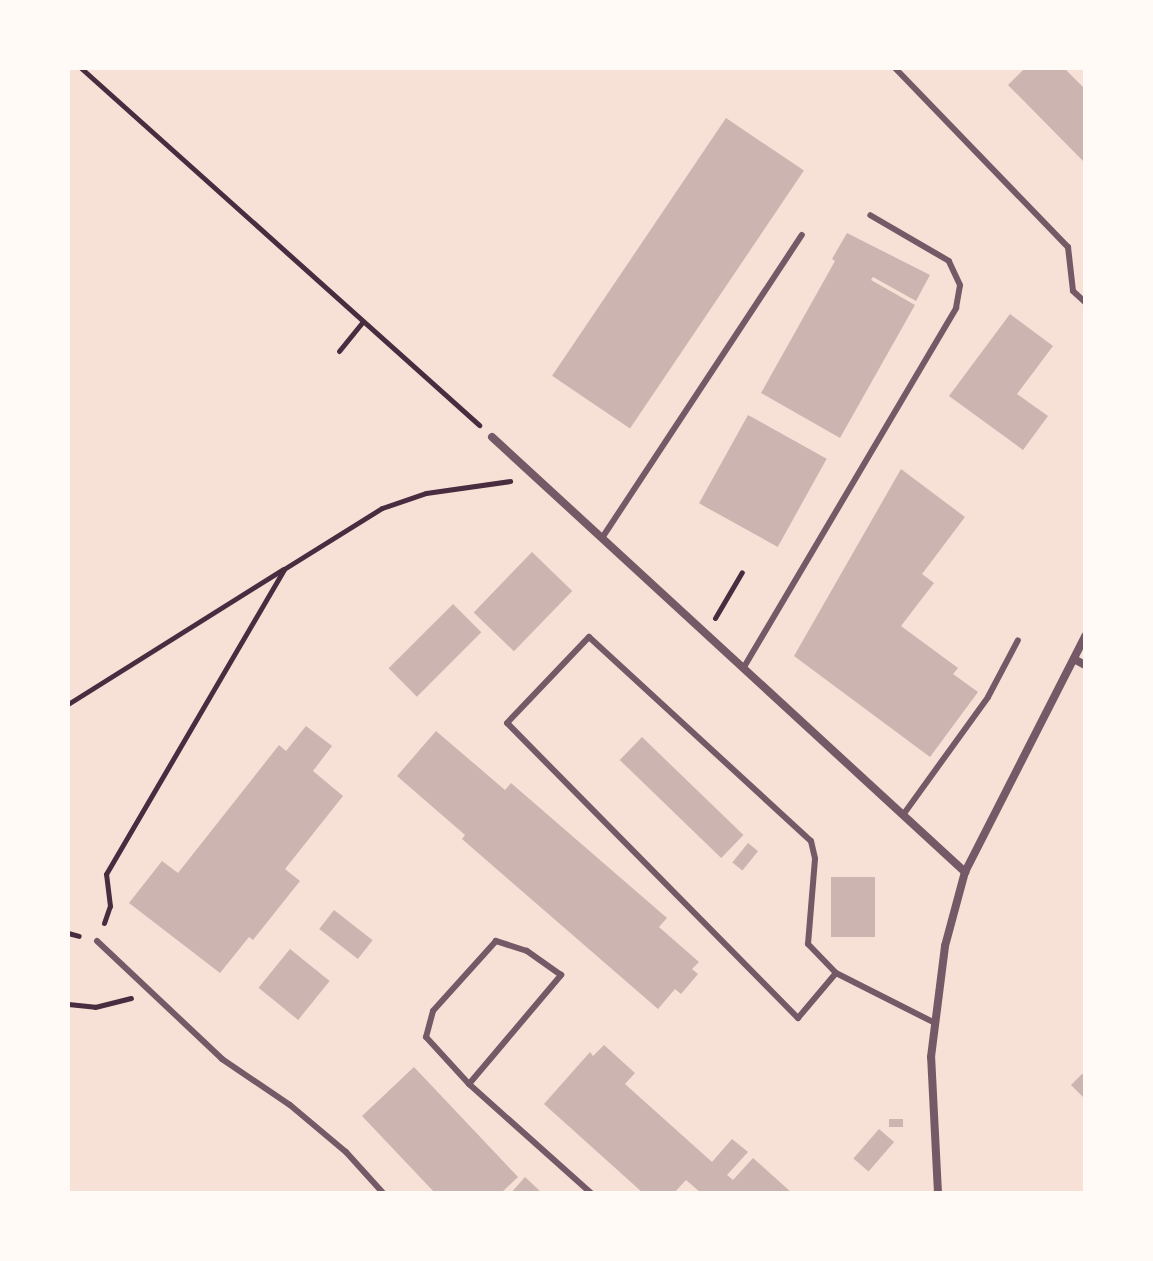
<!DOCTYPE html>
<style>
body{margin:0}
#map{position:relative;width:1153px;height:1261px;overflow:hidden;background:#f7e1d7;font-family:Spectral,serif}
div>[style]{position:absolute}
.building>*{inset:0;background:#ccb4b1;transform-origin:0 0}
.path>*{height:5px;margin:-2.5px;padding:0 2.5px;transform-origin:2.5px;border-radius:2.5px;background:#4a2c40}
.service>*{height:6px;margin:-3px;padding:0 3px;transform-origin:3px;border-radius:3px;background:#755966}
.minor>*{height:8px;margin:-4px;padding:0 4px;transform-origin:4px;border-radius:4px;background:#755966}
span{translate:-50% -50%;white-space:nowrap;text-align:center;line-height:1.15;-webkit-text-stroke:8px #fffaf5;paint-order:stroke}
.frame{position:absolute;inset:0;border:70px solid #fffaf5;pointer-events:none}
</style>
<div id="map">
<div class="building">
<i style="clip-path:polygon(1025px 68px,1064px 68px,1085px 89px,1085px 163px,1008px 85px)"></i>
<i style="left:726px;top:118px;width:94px;height:311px;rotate:34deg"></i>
<i style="clip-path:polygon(847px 233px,930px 275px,916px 301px,873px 277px,871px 280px,915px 305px,840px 438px,761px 393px,835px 261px,832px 259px)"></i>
<i style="clip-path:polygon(1010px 314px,1053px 346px,1017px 394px,1048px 416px,1023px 450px,949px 396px)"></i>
<i style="left:748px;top:415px;width:90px;height:101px;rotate:29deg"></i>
<i style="clip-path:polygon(901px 469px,965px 517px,922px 574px,934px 583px,901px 626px,958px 668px,953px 674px,978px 692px,930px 757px,794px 656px)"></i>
<i style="left:532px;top:552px;width:56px;height:84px;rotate:44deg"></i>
<i style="left:453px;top:604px;width:40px;height:91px;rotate:45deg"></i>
<i style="clip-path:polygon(306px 726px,332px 746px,313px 771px,343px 796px,285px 869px,300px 881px,253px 940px,249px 937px,220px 973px,129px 903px,162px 861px,178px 873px,279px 745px,286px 751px)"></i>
<i style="clip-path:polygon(436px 731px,505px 790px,511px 783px,667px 918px,659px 927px,699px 962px,692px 969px,698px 974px,681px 994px,675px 989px,658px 1009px,462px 839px,465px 835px,397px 776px)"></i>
<i style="left:642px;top:737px;width:141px;height:32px;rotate:44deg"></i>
<i style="left:748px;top:843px;width:13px;height:25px;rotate:39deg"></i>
<i style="left:831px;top:877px;width:44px;height:60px"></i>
<i style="left:334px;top:910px;width:49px;height:24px;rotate:38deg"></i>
<i style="left:290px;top:949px;width:51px;height:50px;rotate:39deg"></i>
<i style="clip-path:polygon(604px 1045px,635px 1073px,625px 1084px,712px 1162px,732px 1139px,748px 1152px,727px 1175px,733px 1180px,753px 1158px,792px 1193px,701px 1193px,686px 1180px,674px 1193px,643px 1193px,544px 1104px,590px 1052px,593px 1056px)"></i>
<i style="clip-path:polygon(414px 1067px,518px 1177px,501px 1193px,435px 1193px,362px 1116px)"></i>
<i style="clip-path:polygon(1082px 1074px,1085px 1076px,1085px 1099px,1071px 1085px)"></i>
<i style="left:889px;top:1119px;width:14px;height:8px"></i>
<i style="left:879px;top:1129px;width:20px;height:39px;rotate:41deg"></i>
<i style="clip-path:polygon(525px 1177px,542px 1193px,511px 1193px)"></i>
</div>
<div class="path">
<i style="left:81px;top:68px;width:535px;rotate:41.89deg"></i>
<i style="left:339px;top:351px;width:38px;rotate:-51deg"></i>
<i style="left:715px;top:618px;width:53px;rotate:-59.6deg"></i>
<i style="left:68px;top:704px;width:254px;rotate:-32.1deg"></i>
<i style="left:104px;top:923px;width:18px;rotate:-71deg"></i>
<i style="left:110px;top:906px;width:32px;rotate:-97deg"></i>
<i style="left:106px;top:874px;width:353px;rotate:-59.7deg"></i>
<i style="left:284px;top:569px;width:115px;rotate:-31.9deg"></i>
<i style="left:382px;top:508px;width:46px;rotate:-18.8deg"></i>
<i style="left:426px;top:493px;width:85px;rotate:-8.1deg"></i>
<i style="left:68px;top:933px;width:11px;rotate:15deg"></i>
<i style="left:68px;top:1004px;width:27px;rotate:6deg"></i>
<i style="left:95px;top:1007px;width:37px;rotate:-14deg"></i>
</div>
<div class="service">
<i style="left:895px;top:68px;width:249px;rotate:46deg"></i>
<i style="left:1068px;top:247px;width:44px;rotate:83.5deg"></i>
<i style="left:1073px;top:291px;width:16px;rotate:43deg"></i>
<i style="left:602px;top:538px;width:363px;rotate:-56.6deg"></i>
<i style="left:589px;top:637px;width:301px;rotate:42.6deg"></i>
<i style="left:811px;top:841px;width:18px;rotate:77deg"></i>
<i style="left:815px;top:859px;width:85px;rotate:94.7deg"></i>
<i style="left:808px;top:944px;width:40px;rotate:46deg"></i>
<i style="left:836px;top:973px;width:59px;rotate:130.2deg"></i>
<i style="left:798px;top:1018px;width:414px;rotate:-134.6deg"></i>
<i style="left:507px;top:723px;width:119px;rotate:-46.4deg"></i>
<i style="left:744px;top:667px;width:417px;rotate:-59.4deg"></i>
<i style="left:956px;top:308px;width:23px;rotate:-80deg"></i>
<i style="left:960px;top:285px;width:26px;rotate:-115deg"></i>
<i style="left:949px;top:261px;width:91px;rotate:-149.8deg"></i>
<i style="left:903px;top:815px;width:145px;rotate:-54.2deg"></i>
<i style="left:988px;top:697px;width:64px;rotate:-62.2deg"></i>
<i style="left:97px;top:941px;width:172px;rotate:43.3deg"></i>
<i style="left:222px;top:1059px;width:82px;rotate:34.1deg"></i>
<i style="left:290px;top:1105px;width:73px;rotate:40deg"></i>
<i style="left:346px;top:1152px;width:55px;rotate:47.9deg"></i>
<i style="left:836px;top:973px;width:109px;rotate:26.8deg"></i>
<i style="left:469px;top:1084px;width:143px;rotate:-49.8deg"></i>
<i style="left:561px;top:975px;width:42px;rotate:-144.8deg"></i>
<i style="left:527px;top:951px;width:33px;rotate:-162deg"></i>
<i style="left:496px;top:941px;width:94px;rotate:132deg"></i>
<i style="left:433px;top:1011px;width:27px;rotate:105deg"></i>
<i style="left:426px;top:1037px;width:64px;rotate:47.5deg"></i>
<i style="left:469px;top:1084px;width:164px;rotate:41.8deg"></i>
</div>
<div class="minor">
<i style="left:492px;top:437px;width:643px;rotate:42.6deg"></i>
<i style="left:1074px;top:659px;width:13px;rotate:29deg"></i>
<i style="left:938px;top:1193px;width:136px;rotate:-92.9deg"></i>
<i style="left:931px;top:1057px;width:112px;rotate:-82.8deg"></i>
<i style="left:945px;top:946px;width:77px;rotate:-74.9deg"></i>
<i style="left:965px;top:872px;width:265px;rotate:-63deg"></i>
</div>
<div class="frame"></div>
</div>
